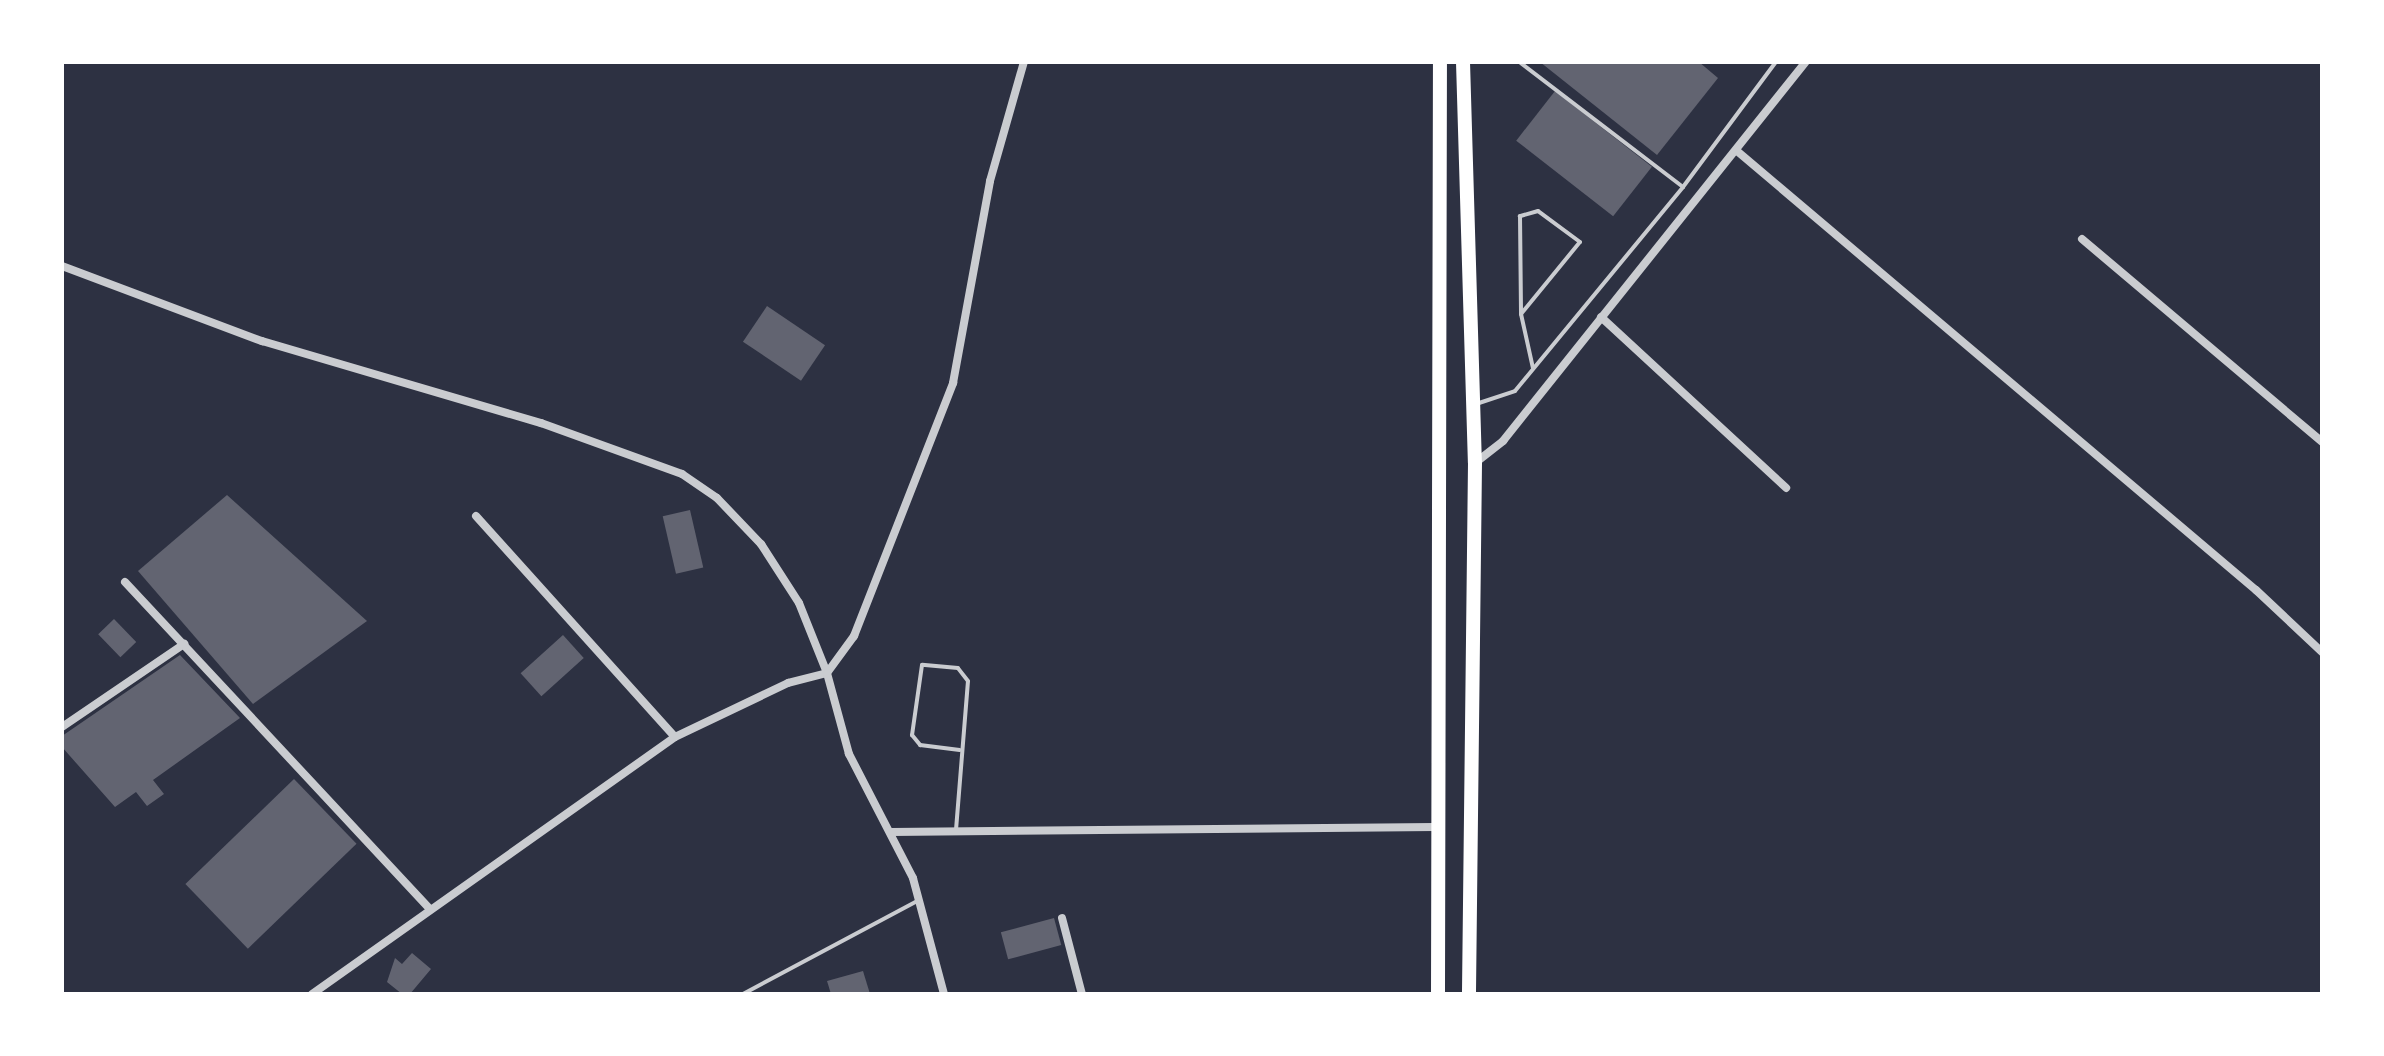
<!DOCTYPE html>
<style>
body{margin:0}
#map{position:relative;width:2384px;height:1056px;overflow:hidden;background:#2d3142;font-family:Helvetica,sans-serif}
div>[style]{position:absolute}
.building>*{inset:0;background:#626471;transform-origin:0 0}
.service>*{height:4px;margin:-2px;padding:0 2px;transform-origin:2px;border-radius:2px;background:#caccd0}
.minor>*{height:8px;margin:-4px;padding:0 4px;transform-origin:4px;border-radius:4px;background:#caccd0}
.trunk>*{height:14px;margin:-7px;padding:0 7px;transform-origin:7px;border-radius:7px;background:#fff}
span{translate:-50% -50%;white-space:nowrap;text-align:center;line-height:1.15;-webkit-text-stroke:7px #fff;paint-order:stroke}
.frame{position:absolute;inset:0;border:64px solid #fff;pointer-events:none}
</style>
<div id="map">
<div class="building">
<i style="clip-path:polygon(1540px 62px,1699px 62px,1718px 78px,1657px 155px)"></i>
<i style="left:1555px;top:91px;width:123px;height:63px;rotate:38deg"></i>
<i style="left:767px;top:306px;width:70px;height:43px;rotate:34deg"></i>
<i style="clip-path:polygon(227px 495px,367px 621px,253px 704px,138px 571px)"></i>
<i style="left:690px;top:510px;width:59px;height:28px;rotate:77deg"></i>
<i style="left:114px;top:619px;width:32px;height:22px;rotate:46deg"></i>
<i style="left:563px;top:635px;width:31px;height:57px;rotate:48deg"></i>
<i style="clip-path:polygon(180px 655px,240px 718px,153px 780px,164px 794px,147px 806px,136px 792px,115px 807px,62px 747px,62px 736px)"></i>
<i style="left:294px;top:779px;width:90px;height:151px;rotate:46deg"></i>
<i style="left:1054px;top:918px;width:28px;height:55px;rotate:75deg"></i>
<i style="clip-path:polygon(412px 953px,431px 969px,410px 994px,402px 994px,387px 982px,395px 958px,402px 964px)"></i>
<i style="clip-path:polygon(863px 971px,870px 994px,831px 994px,827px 981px)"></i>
</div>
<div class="service">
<i style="left:1683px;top:187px;width:156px;rotate:-53.4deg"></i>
<i style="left:1521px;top:314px;width:93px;rotate:-50.7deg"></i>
<i style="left:1580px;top:242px;width:52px;rotate:-143.6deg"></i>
<i style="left:1538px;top:211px;width:19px;rotate:164deg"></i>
<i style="left:1520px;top:216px;width:98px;rotate:89.4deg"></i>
<i style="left:1521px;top:314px;width:55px;rotate:77.5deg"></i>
<i style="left:1476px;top:404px;width:41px;rotate:-18.4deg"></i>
<i style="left:1515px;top:391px;width:264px;rotate:-50.5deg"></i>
<i style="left:1683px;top:187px;width:204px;rotate:-142.6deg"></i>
<i style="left:956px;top:830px;width:149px;rotate:-85.4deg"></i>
<i style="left:968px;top:681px;width:16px;rotate:-128deg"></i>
<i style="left:958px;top:668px;width:36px;rotate:-175deg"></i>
<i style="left:922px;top:665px;width:71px;rotate:98.1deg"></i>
<i style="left:912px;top:735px;width:13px;rotate:51deg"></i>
<i style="left:920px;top:745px;width:40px;rotate:7.1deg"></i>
<i style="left:743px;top:994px;width:197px;rotate:-28.1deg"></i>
</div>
<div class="minor">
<i style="left:1737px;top:151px;width:680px;rotate:40.23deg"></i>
<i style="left:2256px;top:590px;width:91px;rotate:43.2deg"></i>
<i style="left:2082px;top:239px;width:314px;rotate:40.2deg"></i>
<i style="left:62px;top:266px;width:214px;rotate:20.6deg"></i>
<i style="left:262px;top:341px;width:291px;rotate:16.4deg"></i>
<i style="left:541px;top:423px;width:150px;rotate:19.9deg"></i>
<i style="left:682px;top:474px;width:42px;rotate:34.4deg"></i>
<i style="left:717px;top:498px;width:64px;rotate:46.3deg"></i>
<i style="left:761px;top:544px;width:70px;rotate:57.2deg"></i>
<i style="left:799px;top:603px;width:75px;rotate:68.2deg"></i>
<i style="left:827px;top:673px;width:40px;rotate:165.6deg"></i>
<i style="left:788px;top:683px;width:125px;rotate:154.5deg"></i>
<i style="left:675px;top:737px;width:445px;rotate:144.7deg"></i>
<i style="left:1601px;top:317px;width:252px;rotate:42.7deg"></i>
<i style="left:1475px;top:463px;width:36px;rotate:-38deg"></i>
<i style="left:1503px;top:441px;width:485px;rotate:-51.4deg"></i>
<i style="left:476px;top:516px;width:297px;rotate:48deg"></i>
<i style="left:125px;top:582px;width:447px;rotate:47deg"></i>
<i style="left:62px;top:727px;width:148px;rotate:-34.2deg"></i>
<i style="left:891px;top:832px;width:544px;rotate:-0.53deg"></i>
<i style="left:1062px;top:918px;width:79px;rotate:75.3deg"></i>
<i style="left:944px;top:994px;width:120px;rotate:-105deg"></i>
<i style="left:913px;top:878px;width:140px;rotate:-117.3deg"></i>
<i style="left:849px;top:754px;width:84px;rotate:-105.2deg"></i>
<i style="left:827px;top:673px;width:46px;rotate:-53.9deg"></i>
<i style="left:854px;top:636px;width:272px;rotate:-68.6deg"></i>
<i style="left:953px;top:383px;width:205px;rotate:-79.6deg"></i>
<i style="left:990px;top:181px;width:124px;rotate:-74.1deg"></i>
</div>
<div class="trunk">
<i style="left:1463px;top:62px;width:401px;rotate:88.3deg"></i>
<i style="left:1475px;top:463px;width:531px;rotate:90.65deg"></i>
<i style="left:1438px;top:994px;width:932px;rotate:-89.88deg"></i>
</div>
<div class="frame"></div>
</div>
